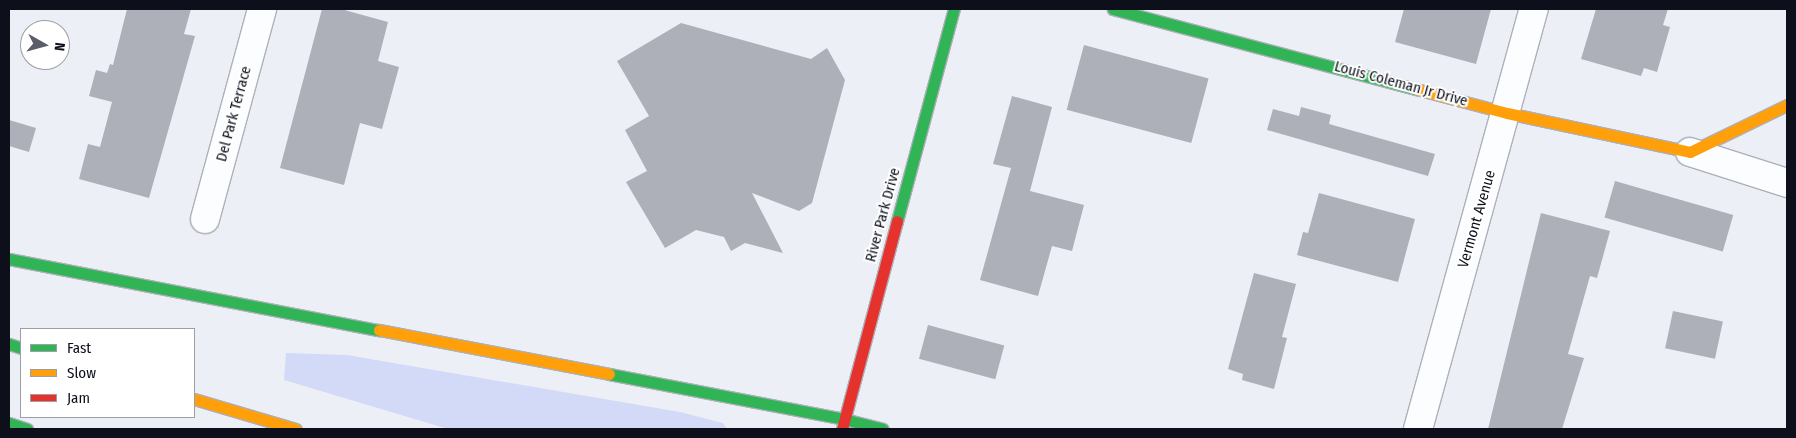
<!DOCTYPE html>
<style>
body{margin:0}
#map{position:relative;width:1796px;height:438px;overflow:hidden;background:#edeff6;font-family:"Fira Sans Condensed",sans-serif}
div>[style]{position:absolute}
.green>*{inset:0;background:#d3daf7}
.building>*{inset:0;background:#adb0b9;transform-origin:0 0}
.roads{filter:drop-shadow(1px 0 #aeb0ba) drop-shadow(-1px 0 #aeb0ba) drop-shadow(0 1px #aeb0ba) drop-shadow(0 -1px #aeb0ba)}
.street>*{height:28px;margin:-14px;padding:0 14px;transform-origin:14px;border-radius:14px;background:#fcfdfe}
.fast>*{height:11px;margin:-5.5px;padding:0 5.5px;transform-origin:5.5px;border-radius:5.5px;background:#30b455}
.slow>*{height:11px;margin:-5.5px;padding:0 5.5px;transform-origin:5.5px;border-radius:5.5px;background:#ff9f0a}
.jam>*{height:11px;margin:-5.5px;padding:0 5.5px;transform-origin:5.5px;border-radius:5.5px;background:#e5322d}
span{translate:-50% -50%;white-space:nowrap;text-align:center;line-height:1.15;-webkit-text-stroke:4px #fff;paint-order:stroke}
.street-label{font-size:15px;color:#0d101b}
.frame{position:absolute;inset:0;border:10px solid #0d101b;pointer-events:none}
.legend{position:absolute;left:20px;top:328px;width:175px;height:90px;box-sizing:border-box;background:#fff;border:1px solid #9e9fa4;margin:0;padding:6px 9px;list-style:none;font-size:15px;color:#0d101b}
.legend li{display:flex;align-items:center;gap:10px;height:25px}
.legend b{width:25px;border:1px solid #9e9fa4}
.north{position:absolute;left:20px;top:20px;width:50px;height:50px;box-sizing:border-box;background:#fff;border:1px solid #9e9fa4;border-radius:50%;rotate:97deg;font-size:14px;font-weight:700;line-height:20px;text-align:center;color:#0d101b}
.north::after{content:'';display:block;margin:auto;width:18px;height:22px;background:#5b5e68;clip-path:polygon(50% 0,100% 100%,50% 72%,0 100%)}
</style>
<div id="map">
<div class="green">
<i style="clip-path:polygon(286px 353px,347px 355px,680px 412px,723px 423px,727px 429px,448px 429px,284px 380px)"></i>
</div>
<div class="building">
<i style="clip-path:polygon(127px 9px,191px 9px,184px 34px,195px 36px,149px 198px,79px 179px,88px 144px,100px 147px,112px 102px,89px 96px,96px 70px,107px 73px,110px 64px,113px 65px)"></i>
<i style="clip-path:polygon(322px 9px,341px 9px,388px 22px,378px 61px,399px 67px,382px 129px,360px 123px,344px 185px,280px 168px)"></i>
<i style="clip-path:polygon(1404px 9px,1491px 9px,1476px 64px,1395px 42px)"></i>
<i style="clip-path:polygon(1596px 9px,1668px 9px,1663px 25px,1670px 27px,1657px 72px,1644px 68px,1641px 76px,1581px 59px)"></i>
<i style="clip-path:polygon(681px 23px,811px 59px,827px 48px,845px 80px,812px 203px,799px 211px,752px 193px,783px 253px,745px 243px,731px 251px,724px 237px,696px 230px,665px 248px,626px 182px,647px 171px,625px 130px,649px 116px,617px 61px)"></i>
<i style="left:1084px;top:45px;width:129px;height:67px;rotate:15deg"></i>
<i style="clip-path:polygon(1012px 96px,1052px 107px,1030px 191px,1084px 205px,1072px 251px,1052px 246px,1038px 296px,980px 280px,1011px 168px,993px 164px)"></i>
<i style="clip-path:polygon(1301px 107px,1331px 115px,1329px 124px,1435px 154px,1428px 176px,1267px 130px,1273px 109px,1299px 116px)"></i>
<i style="clip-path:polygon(9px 120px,36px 128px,29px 152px,9px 146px)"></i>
<i style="left:1615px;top:181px;width:123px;height:38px;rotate:16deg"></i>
<i style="clip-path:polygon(1319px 193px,1415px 219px,1398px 282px,1297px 255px,1303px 232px,1308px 233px)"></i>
<i style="clip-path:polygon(1541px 213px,1610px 231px,1597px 278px,1590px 276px,1568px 354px,1584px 358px,1562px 429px,1488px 429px)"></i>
<i style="clip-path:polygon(1254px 273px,1296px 284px,1282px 337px,1287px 338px,1274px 389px,1242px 380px,1243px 374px,1228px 369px)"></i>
<i style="left:1673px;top:311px;width:51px;height:38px;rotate:12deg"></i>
<i style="left:928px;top:325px;width:79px;height:35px;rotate:15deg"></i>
</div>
<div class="roads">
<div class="street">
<i style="left:1690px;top:152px;width:102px;rotate:17.7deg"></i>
<i style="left:205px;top:219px;width:218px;rotate:-74.8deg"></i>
<i style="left:1418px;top:429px;width:436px;rotate:-74.6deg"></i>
</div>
<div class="fast">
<i style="left:1113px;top:9px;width:313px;rotate:14.8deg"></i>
<i style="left:897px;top:221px;width:220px;rotate:-75deg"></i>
<i style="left:9px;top:259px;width:377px;rotate:10.9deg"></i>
<i style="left:9px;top:344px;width:13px;rotate:18deg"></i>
<i style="left:609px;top:374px;width:239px;rotate:10.8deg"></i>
<i style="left:844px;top:419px;width:40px;rotate:14.4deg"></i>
<i style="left:9px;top:423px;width:19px;rotate:18deg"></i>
</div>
<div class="slow">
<i style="left:1416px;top:89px;width:94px;rotate:14.8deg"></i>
<i style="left:1507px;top:113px;width:187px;rotate:12deg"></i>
<i style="left:1690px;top:152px;width:108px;rotate:-25.9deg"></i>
<i style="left:379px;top:330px;width:234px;rotate:10.8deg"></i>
<i style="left:194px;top:399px;width:106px;rotate:16.4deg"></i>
</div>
<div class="jam">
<i style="left:842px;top:429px;width:215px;rotate:-75.2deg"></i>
</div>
</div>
<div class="street-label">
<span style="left:1401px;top:84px;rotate:15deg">Louis Coleman Jr Drive</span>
<span style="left:234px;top:114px;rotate:-75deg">Del Park Terrace</span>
<span style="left:883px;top:215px;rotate:-75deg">River Park Drive</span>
<span style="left:1477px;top:219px;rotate:-74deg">Vermont Avenue</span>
</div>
<div class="frame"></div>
<ul class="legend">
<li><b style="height:6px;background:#30b455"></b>Fast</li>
<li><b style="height:6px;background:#ff9f0a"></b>Slow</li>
<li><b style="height:6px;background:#e5322d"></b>Jam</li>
</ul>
<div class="north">N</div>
</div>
